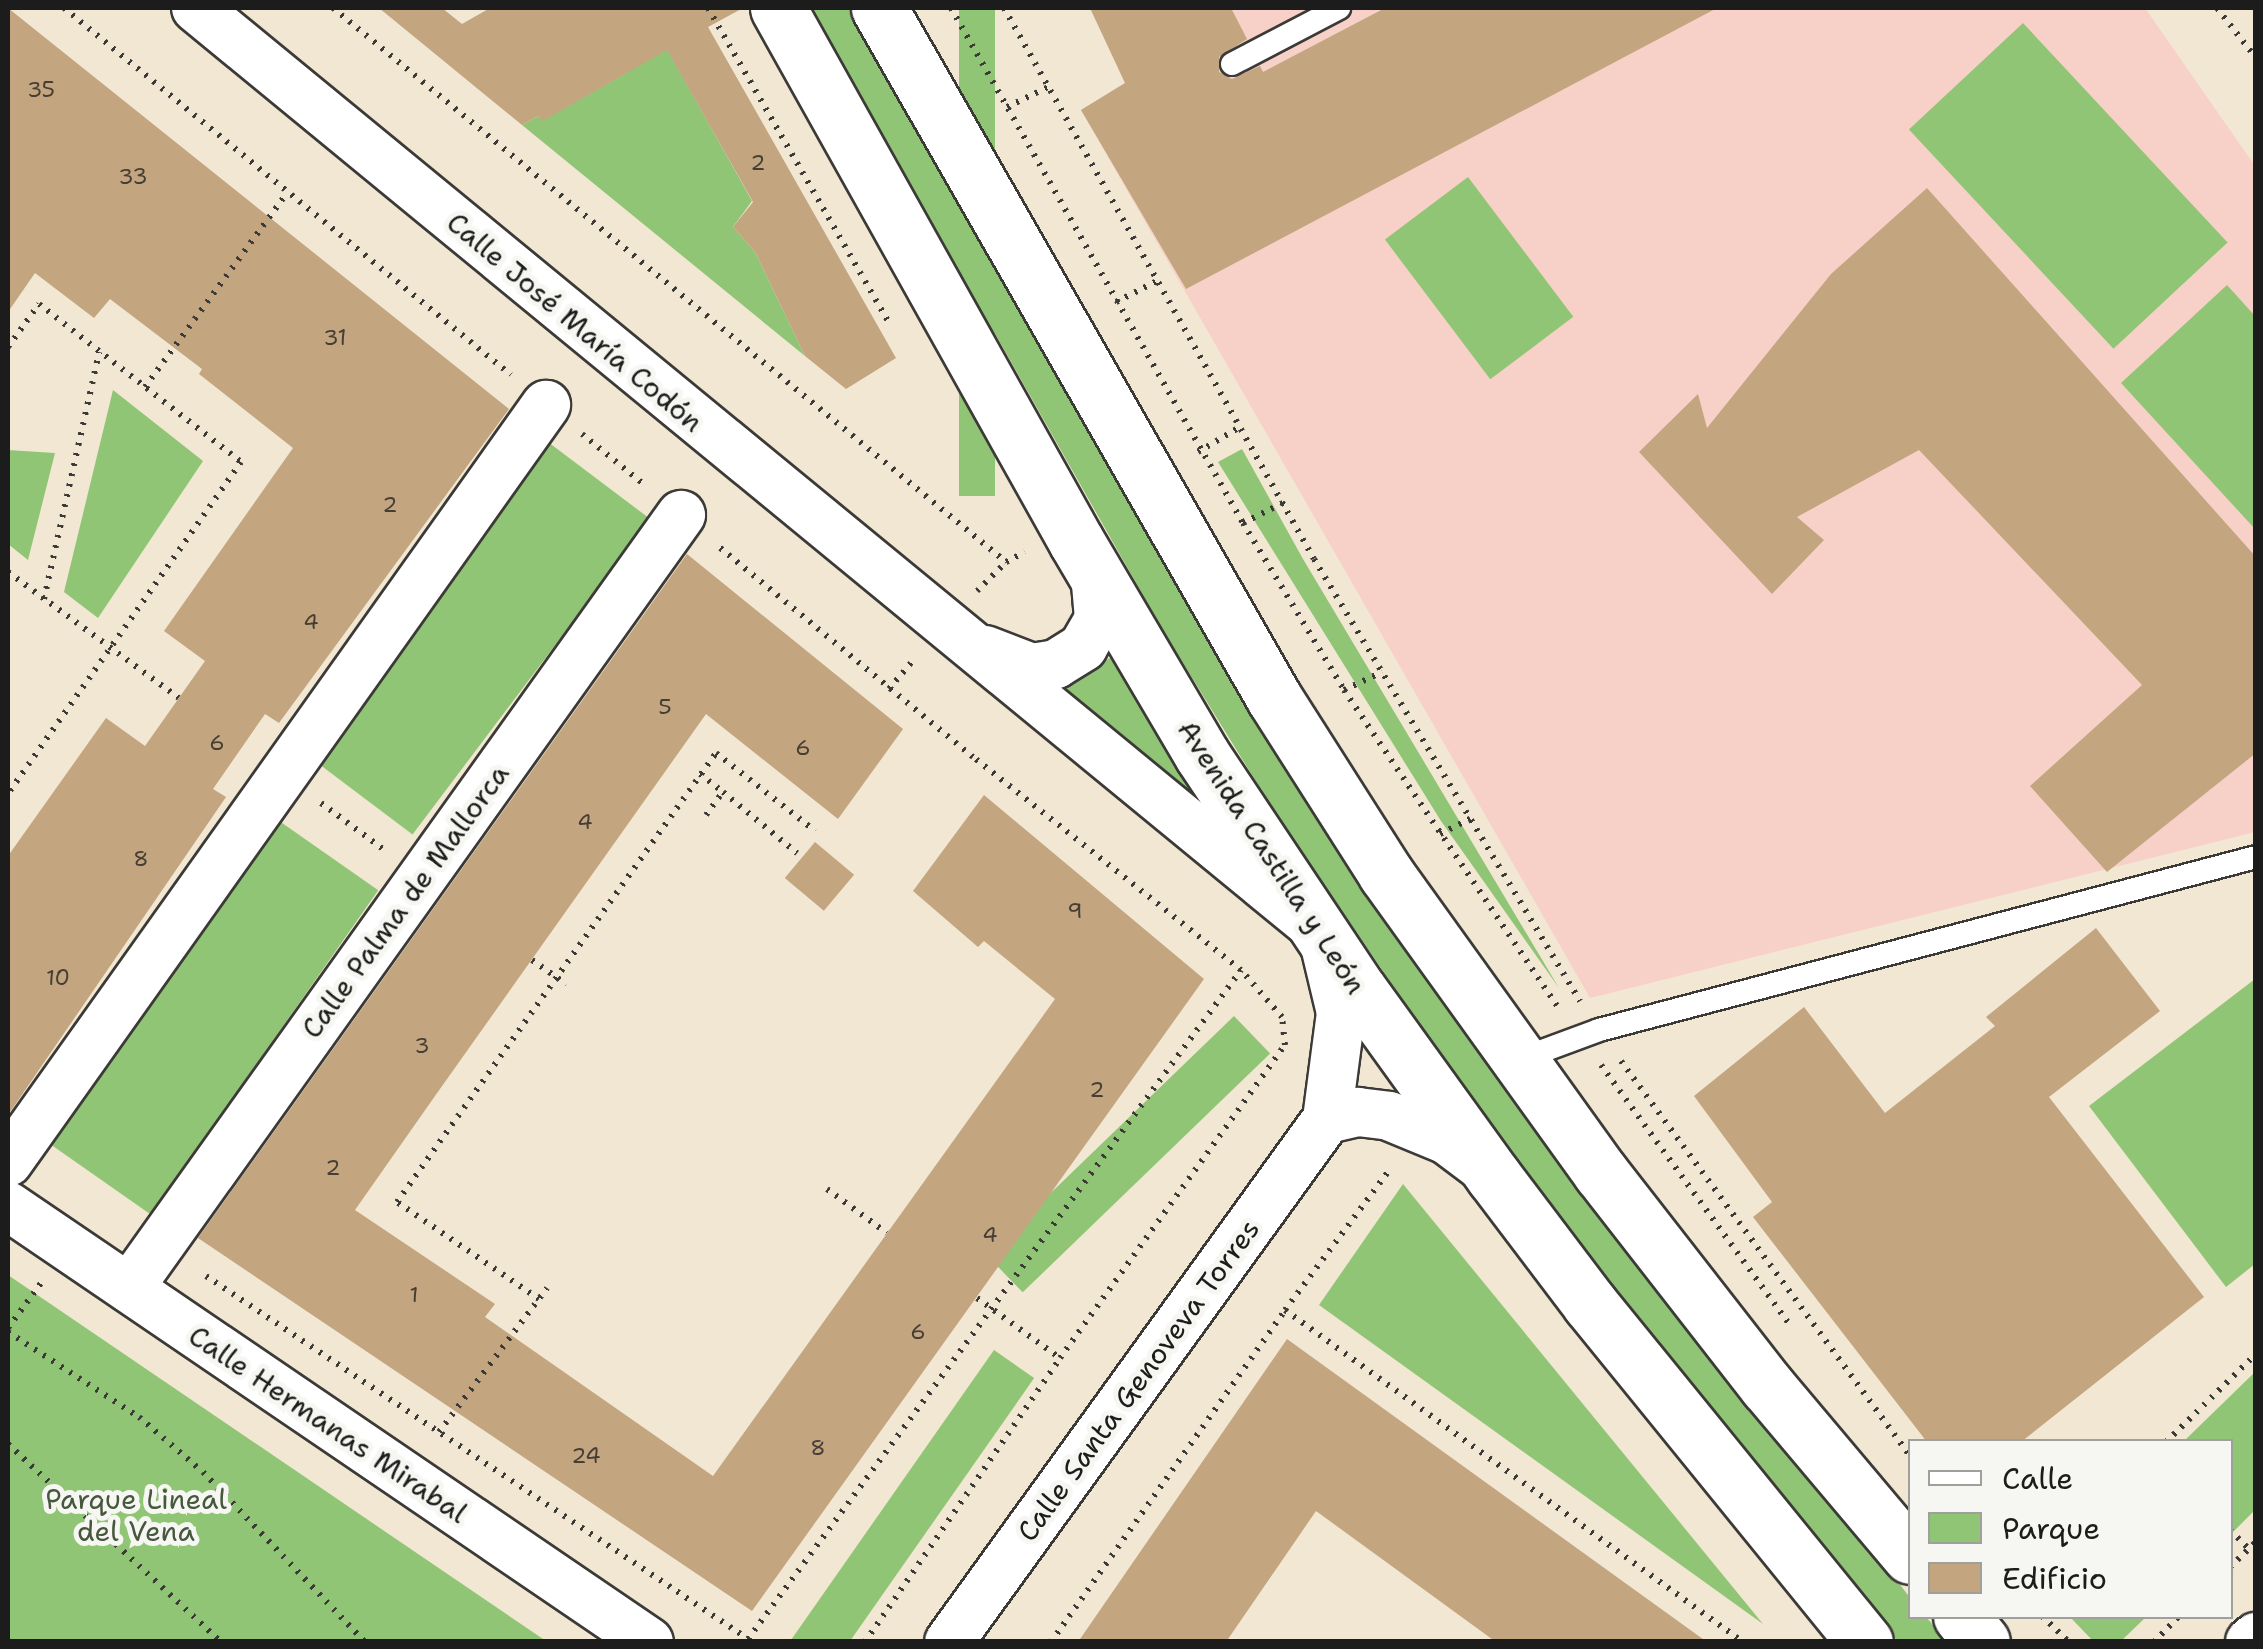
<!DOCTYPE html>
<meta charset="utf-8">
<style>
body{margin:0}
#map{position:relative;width:2263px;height:1649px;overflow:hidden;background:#f1e7d2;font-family:"Shantell Sans",sans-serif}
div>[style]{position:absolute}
.built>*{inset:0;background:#f7d1c7}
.green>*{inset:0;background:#91c576;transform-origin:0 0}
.building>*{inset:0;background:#c3a580;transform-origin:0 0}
.path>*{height:6px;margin-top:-3px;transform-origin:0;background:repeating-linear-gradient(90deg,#3c3a37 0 2.5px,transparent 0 10.5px)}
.roads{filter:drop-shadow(2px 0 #3c3a37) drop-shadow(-2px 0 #3c3a37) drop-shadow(0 2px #3c3a37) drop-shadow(0 -2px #3c3a37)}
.lane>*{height:22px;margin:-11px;padding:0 11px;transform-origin:11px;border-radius:11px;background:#fff}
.street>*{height:48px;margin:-24px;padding:0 24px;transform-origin:24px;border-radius:24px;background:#fff}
.secondary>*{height:55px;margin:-27.5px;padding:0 27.5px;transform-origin:27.5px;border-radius:27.5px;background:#fff}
span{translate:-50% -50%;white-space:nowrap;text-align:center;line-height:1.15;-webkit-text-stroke:10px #f6f6f2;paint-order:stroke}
.number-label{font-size:22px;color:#463e35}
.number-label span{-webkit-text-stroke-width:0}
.street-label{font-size:28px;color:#1c1c1c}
.park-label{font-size:28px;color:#45573c}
.frame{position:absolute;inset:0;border:10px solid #1c1c1c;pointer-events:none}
.legend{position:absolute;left:1908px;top:1439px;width:325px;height:180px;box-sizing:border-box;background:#f6f6f2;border:2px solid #9f9f9c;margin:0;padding:12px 18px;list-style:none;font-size:30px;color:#1c1c1c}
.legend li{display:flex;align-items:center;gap:20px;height:50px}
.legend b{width:50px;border:2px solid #9f9f9c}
</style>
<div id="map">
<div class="built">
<i style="clip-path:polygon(1090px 8px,2145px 8px,2255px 166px,2255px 832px,1590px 998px,1081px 110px,1125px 83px)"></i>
</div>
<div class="green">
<i style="clip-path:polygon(811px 8px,850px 8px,1252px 711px,1667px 1301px,1896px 1579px,1910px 1598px,1910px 1616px,1926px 1617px,1947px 1641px,1898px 1641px,1577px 1246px,1408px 1008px,1276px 814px,1162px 629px)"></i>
<i style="left:959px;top:8px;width:36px;height:488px"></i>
<i style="left:2023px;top:23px;width:300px;height:156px;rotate:47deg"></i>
<i style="clip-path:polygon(662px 40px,752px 201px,733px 227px,755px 252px,805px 356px,522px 125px,538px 116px,543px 120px,623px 75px)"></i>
<i style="left:1468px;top:177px;width:175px;height:104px;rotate:53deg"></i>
<i style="clip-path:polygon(2227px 285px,2255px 316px,2255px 529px,2121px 383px)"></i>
<i style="clip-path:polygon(113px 390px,203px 461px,98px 618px,64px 592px)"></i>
<i style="left:548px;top:442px;width:128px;height:395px;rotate:37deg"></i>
<i style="clip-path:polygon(1242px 449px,1303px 559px,1559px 988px,1441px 821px,1218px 462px)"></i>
<i style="clip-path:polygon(8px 450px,55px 453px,28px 560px,8px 544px)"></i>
<i style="clip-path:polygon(1113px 656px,1232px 844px,1051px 694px)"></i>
<i style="left:275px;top:818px;width:126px;height:396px;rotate:35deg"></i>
<i style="clip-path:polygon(2255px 979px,2255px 1264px,2226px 1287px,2089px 1106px)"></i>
<i style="left:1234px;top:1016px;width:52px;height:344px;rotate:46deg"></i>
<i style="clip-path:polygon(1403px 1184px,1763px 1624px,1319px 1305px)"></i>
<i style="clip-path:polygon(8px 1275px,546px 1641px,8px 1641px)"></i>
<i style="left:994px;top:1350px;width:49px;height:353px;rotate:35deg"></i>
<i style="clip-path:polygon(2255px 1372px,2255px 1510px,2231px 1534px,2230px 1442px,2184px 1441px)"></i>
<i style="clip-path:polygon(2070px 1617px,2146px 1617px,2120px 1642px,2093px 1641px)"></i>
</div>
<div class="building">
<i style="clip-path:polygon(8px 8px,509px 409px,279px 723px,265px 714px,213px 789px,226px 797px,8px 1115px,8px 856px,106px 718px,145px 746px,205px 661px,164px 631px,293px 448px,199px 374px,202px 369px,110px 299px,94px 318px,35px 273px,8px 312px)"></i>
<i style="clip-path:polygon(379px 8px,442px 8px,462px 24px,490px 8px,743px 8px,708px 27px,896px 358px,846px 389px,805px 356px,755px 252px,733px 227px,753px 202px,667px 50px,543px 121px,538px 116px,522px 125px)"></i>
<i style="clip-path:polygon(1090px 8px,1231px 8px,1247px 39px,1219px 57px,1219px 72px,1232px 79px,1260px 66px,1263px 72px,1385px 8px,1717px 8px,1186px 289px,1081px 110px,1125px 83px)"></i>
<i style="clip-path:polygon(1927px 188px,2256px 557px,2256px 753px,2107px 872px,2030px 786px,2142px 685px,1919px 450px,1797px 517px,1824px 540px,1772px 594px,1639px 452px,1698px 394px,1707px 428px,1831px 274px)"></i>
<i style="clip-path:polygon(687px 554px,903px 729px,838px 819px,706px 714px,435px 1096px,355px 1210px,495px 1304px,485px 1317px,713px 1476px,1055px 999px,984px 941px,978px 947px,913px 891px,984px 795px,1204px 979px,752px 1611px,198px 1238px)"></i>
<i style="left:815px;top:842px;width:51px;height:47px;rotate:40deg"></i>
<i style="clip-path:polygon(2096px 928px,2160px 1011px,2049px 1097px,2204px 1297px,2021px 1442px,1927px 1442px,1753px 1217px,1772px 1202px,1694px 1096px,1804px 1007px,1885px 1113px,1995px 1026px,1986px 1017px)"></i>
<i style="clip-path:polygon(1287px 1339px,1535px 1518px,1707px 1642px,1496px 1642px,1316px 1511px,1226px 1642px,1078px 1642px)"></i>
</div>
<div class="path">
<i style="left:64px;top:8px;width:578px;rotate:39.39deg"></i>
<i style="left:333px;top:8px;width:872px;rotate:39.46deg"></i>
<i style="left:1006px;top:562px;width:21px;rotate:-28deg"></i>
<i style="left:708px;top:8px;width:363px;rotate:60.1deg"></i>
<i style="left:951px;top:8px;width:592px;rotate:60.45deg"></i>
<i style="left:1243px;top:523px;width:195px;rotate:58.8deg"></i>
<i style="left:1344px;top:690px;width:382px;rotate:56deg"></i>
<i style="left:1004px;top:8px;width:632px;rotate:60.64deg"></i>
<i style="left:1314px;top:559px;width:516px;rotate:58.96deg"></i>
<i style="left:2217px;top:8px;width:63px;rotate:52deg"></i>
<i style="left:1007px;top:107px;width:46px;rotate:-26deg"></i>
<i style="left:1116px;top:302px;width:46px;rotate:-27.1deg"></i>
<i style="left:8px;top:347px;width:53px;rotate:-54.2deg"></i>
<i style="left:39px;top:304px;width:256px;rotate:38deg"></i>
<i style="left:241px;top:462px;width:406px;rotate:125.1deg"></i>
<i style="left:145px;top:387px;width:240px;rotate:-53.8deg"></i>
<i style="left:582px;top:434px;width:82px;rotate:39.1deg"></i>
<i style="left:1198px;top:452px;width:49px;rotate:-30.8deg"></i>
<i style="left:1243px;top:523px;width:45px;rotate:-26.6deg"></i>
<i style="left:8px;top:572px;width:212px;rotate:36.4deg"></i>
<i style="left:977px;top:591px;width:41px;rotate:-45deg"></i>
<i style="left:44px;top:599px;width:253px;rotate:-77.4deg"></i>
<i style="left:889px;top:689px;width:39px;rotate:-50deg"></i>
<i style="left:1344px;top:690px;width:42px;rotate:-25.3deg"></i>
<i style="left:700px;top:774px;width:29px;rotate:38deg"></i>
<i style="left:321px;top:803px;width:77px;rotate:36.6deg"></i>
<i style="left:706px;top:815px;width:29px;rotate:-54deg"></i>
<i style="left:723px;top:792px;width:96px;rotate:39.5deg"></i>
<i style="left:1440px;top:834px;width:34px;rotate:-27deg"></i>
<i style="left:532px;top:960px;width:42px;rotate:35.2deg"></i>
<i style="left:1621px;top:1061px;width:489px;rotate:53.8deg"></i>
<i style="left:1601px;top:1065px;width:318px;rotate:54deg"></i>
<i style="left:827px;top:1189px;width:74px;rotate:36.3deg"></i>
<i style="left:206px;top:1276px;width:652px;rotate:33.81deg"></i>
<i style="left:748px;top:1639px;width:831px;rotate:-53.61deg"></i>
<i style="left:1241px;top:970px;width:342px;rotate:-141.5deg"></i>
<i style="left:973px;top:757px;width:332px;rotate:-140.4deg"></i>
<i style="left:977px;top:1298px;width:102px;rotate:35.9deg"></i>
<i style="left:539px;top:1299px;width:172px;rotate:-145.7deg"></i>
<i style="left:397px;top:1202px;width:551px;rotate:-54.61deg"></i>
<i style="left:716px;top:753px;width:126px;rotate:38.2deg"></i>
<i style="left:1285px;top:1310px;width:566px;rotate:35.94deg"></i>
<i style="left:8px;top:1328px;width:56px;rotate:-53.7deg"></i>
<i style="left:8px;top:1332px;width:156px;rotate:33deg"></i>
<i style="left:139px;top:1417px;width:84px;rotate:40.7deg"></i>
<i style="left:203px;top:1472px;width:235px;rotate:46.4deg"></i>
<i style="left:439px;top:1432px;width:180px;rotate:-53.1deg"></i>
<i style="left:2166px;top:1442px;width:126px;rotate:-44.4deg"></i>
<i style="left:8px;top:1444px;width:291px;rotate:42.9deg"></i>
<i style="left:2230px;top:1530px;width:27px;rotate:45deg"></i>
<i style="left:2230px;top:1567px;width:36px;rotate:-44deg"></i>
<i style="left:2042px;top:1616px;width:37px;rotate:44deg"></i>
<i style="left:865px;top:1642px;width:345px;rotate:-55.5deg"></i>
<i style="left:1060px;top:1358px;width:385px;rotate:-54.3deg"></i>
<i style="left:1285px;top:1045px;width:28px;rotate:-96deg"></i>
<i style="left:1282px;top:1017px;width:62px;rotate:-131.1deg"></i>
<i style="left:1051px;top:1642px;width:406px;rotate:-54.8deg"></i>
<i style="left:1285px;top:1310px;width:177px;rotate:-53.3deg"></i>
<i style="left:2154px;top:1642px;width:36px;rotate:-46deg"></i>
</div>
<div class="roads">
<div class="lane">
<i style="left:1232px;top:64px;width:121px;rotate:-27.6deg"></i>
<i style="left:1518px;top:1060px;width:86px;rotate:-20.3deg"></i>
<i style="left:1599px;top:1030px;width:679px;rotate:-14.75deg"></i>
</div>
<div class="street">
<i style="left:196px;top:8px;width:1457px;rotate:39.4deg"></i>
<i style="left:1322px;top:933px;width:82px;rotate:76.6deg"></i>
<i style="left:1341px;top:1013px;width:107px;rotate:97.5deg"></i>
<i style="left:1327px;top:1119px;width:645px;rotate:125.86deg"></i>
<i style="left:985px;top:650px;width:50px;rotate:21deg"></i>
<i style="left:1032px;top:668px;width:24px;rotate:-9deg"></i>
<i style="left:1056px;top:664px;width:32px;rotate:-32deg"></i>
<i style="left:1083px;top:647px;width:32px;rotate:-60deg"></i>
<i style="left:1099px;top:619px;width:47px;rotate:-94.9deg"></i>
<i style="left:1327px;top:1119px;width:32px;rotate:-13deg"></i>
<i style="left:1358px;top:1112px;width:31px;rotate:7deg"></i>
<i style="left:1389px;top:1116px;width:63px;rotate:22.5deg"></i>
<i style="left:1447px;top:1140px;width:40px;rotate:37deg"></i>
<i style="left:8px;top:1162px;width:929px;rotate:-54.6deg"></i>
<i style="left:8px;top:1206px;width:775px;rotate:34.22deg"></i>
<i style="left:129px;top:1288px;width:950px;rotate:-54.47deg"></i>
<i style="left:2250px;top:1642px;width:8px;rotate:-40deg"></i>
</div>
<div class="secondary">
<i style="left:778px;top:8px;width:611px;rotate:60.79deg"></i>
<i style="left:1076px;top:541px;width:248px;rotate:59.5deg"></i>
<i style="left:1202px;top:755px;width:283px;rotate:56.3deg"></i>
<i style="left:1359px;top:990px;width:231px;rotate:54.2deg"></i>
<i style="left:1494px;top:1177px;width:159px;rotate:52.9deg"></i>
<i style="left:1590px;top:1304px;width:436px;rotate:50.9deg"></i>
<i style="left:879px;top:8px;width:795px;rotate:60.21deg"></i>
<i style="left:1274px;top:698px;width:209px;rotate:57.5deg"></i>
<i style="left:1386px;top:874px;width:368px;rotate:54.3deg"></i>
<i style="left:1601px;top:1173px;width:270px;rotate:52.1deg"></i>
<i style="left:1767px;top:1386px;width:222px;rotate:49.9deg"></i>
<i style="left:1961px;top:1616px;width:33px;rotate:51deg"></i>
</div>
</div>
<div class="number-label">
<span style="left:41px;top:90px">35</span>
<span style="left:758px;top:163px">2</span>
<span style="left:133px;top:177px">33</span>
<span style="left:335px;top:338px">31</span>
<span style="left:390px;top:505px">2</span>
<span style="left:311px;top:622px">4</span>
<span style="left:665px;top:707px">5</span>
<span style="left:217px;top:743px">6</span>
<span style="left:803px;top:748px">6</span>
<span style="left:585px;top:822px">4</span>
<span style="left:141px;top:859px">8</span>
<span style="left:1075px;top:911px">9</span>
<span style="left:58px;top:978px">10</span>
<span style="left:422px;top:1046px">3</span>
<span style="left:1097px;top:1090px">2</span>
<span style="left:333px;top:1168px">2</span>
<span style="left:990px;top:1235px">4</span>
<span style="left:414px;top:1295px">1</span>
<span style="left:918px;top:1332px">6</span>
<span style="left:818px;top:1448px">8</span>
<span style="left:586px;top:1456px">24</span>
</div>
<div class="street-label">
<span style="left:575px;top:322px;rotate:40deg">Calle José María Codón</span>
<span style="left:1272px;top:857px;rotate:57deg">Avenida Castilla y León</span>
<span style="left:405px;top:901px;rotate:-54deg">Calle Palma de Mallorca</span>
<span style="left:1138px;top:1380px;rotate:-54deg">Calle Santa Genoveva Torres</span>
<span style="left:328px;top:1424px;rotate:34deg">Calle Hermanas Mirabal</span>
</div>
<div class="park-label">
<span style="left:136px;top:1515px">Parque Lineal<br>del Vena</span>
</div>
<div class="frame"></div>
<ul class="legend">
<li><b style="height:12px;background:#fff"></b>Calle</li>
<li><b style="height:28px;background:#91c576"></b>Parque</li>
<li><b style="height:28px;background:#c3a580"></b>Edificio</li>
</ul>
</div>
